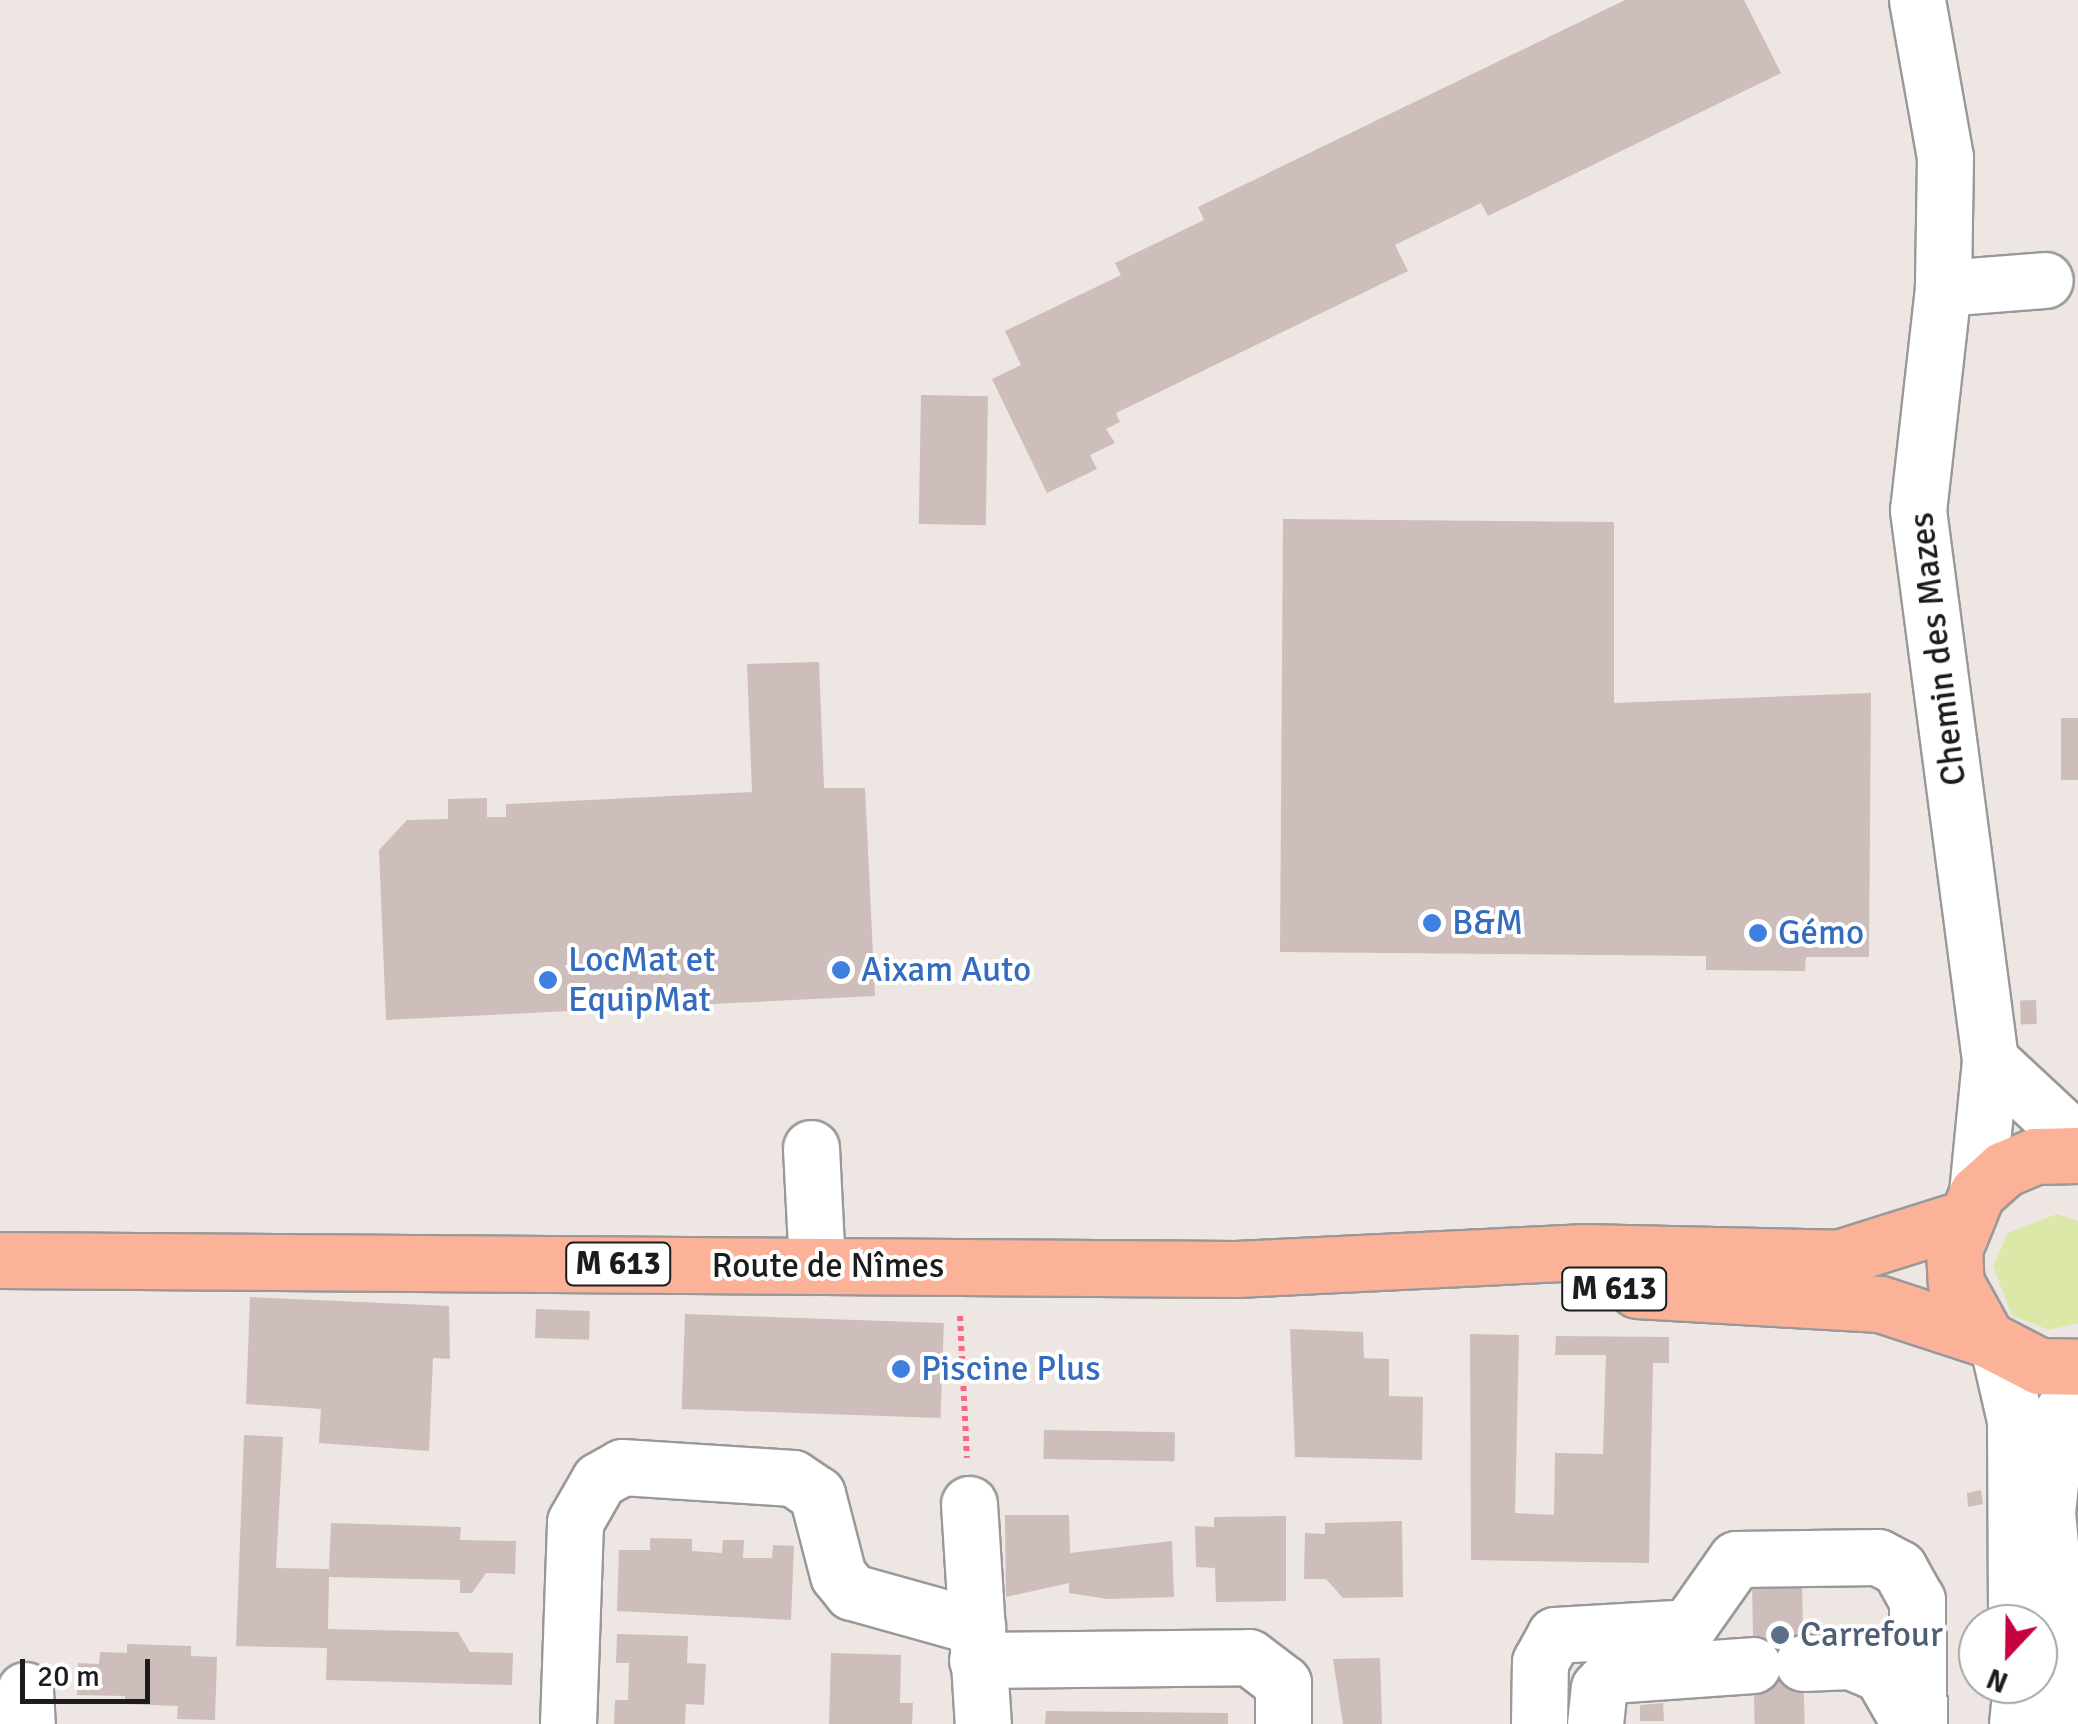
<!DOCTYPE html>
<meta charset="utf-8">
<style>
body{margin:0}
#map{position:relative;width:2078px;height:1724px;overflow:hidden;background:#eee6e2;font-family:Signika,sans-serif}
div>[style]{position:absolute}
.grass>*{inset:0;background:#dbe8a7}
.building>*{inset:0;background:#cdbdbb;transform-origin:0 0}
.path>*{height:6px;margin-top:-3px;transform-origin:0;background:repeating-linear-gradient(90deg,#f86886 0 5px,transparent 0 10px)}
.roads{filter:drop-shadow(2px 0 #999) drop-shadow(-2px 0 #999) drop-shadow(0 2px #999) drop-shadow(0 -2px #999)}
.minor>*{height:55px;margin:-27.5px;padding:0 27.5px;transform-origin:27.5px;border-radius:27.5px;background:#fff}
.major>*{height:55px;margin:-27.5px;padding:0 27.5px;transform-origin:27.5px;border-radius:27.5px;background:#fbb299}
.dots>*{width:28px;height:28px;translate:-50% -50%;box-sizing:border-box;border:5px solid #fff;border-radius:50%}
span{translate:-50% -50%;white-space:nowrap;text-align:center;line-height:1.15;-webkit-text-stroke:8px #fff;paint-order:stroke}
.shield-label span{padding:2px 8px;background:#fff;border:2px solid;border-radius:8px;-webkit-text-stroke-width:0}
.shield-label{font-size:32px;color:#1c1c1c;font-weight:700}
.street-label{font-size:35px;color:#1c1c1c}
.shop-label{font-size:35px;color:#366cbe}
.left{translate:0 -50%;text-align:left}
.service-label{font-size:35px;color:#4e5e75}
.north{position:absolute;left:1958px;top:1604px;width:100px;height:100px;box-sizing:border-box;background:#fff;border:2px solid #a4a4a4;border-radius:50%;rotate:202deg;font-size:28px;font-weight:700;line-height:40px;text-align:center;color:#1c1c1c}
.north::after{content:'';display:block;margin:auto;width:35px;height:45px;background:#c6023f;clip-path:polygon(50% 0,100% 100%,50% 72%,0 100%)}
.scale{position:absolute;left:20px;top:1659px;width:130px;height:45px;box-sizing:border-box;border:5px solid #1c1c1c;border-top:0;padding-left:12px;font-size:30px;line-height:35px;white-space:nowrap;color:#1c1c1c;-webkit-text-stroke:8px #fff;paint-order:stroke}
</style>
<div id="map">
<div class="grass">
<i style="clip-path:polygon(2057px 1214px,2078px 1221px,2078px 1323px,2049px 1330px,2012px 1315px,1993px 1266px,2008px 1233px)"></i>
</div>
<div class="building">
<i style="clip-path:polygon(1625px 0,1744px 0,1781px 73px,1488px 216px,1481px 203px,1395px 245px,1408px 271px,1116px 413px,1120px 422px,1106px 429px,1115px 443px,1090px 455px,1097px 469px,1047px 493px,992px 379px,1021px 365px,1005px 331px,1121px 275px,1115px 263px,1204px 220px,1198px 207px)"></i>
<i style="left:921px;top:395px;width:67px;height:129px;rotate:1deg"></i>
<i style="clip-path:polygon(1283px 519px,1614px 522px,1614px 703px,1871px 693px,1869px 957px,1806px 957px,1805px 971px,1706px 970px,1706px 956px,1280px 952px)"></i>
<i style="clip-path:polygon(819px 662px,824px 788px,865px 788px,875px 996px,386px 1020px,379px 850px,407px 820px,448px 819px,448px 799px,487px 798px,487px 817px,506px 817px,506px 804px,752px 792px,747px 664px)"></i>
<i style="left:2061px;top:718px;width:17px;height:62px"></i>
<i style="left:2036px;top:1000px;width:24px;height:16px;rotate:88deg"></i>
<i style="clip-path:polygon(250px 1297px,449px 1306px,450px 1359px,433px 1358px,429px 1451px,319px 1443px,321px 1409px,246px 1404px)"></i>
<i style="left:536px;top:1309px;width:54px;height:29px;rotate:2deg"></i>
<i style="left:685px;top:1314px;width:259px;height:95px;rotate:2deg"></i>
<i style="clip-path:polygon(1290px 1329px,1363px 1332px,1364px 1358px,1389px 1359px,1389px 1396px,1423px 1397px,1422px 1460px,1295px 1457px)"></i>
<i style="clip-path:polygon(1470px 1334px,1519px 1335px,1515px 1513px,1554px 1515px,1555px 1453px,1603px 1454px,1605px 1384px,1606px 1355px,1555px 1355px,1556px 1336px,1669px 1337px,1669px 1363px,1653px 1363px,1649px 1563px,1471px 1560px)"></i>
<i style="left:1044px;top:1430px;width:131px;height:29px;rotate:1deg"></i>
<i style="clip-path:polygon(244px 1435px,283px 1437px,276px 1568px,329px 1569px,331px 1523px,461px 1527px,460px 1540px,516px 1541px,515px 1574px,486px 1573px,472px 1593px,460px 1593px,460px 1580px,329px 1577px,328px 1629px,458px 1632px,470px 1652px,513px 1653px,512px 1685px,326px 1680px,327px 1648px,236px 1646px)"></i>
<i style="clip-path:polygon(1981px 1490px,1983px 1504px,1968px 1507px,1967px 1493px)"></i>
<i style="clip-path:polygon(1005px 1515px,1069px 1515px,1070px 1553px,1172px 1541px,1174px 1597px,1108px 1599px,1069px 1593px,1069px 1583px,1006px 1597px)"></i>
<i style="clip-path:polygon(1286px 1516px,1286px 1601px,1216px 1602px,1215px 1568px,1196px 1567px,1195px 1526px,1214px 1527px,1214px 1517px)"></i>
<i style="clip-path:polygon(1402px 1521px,1403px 1597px,1343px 1598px,1326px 1579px,1304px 1579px,1305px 1533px,1325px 1534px,1325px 1523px)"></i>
<i style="clip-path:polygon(650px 1538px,692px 1539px,692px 1551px,722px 1553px,723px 1540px,744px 1540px,743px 1558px,772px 1558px,773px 1545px,794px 1546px,791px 1620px,617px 1611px,619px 1550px,650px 1550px)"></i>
<i style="left:1802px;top:1579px;width:145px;height:50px;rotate:89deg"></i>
<i style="clip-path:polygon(617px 1634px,688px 1636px,687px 1663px,706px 1664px,704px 1705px,686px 1704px,685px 1724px,614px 1724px,615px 1700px,628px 1700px,629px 1663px,616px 1663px)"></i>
<i style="clip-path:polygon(127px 1644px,191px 1646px,191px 1656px,217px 1657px,215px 1720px,177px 1719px,178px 1706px,125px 1704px,125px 1696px,77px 1695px,78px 1663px,99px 1664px,100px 1652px,127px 1653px)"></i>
<i style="clip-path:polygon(831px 1653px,901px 1655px,900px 1703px,913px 1703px,912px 1724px,829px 1724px)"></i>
<i style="clip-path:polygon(1380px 1658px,1382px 1724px,1343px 1724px,1333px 1659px)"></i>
<i style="clip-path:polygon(1663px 1703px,1664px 1721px,1640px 1721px,1640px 1705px)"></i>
<i style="clip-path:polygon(1046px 1711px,1228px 1713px,1228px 1724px,1045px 1724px)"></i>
</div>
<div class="path">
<i style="left:960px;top:1316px;width:142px;rotate:87.2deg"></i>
</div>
<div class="roads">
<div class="minor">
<i style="left:1917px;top:0;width:159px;rotate:79.9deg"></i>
<i style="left:1945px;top:157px;width:131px;rotate:90.9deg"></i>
<i style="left:1943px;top:288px;width:223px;rotate:96.4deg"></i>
<i style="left:1918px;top:510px;width:555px;rotate:82.54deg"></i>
<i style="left:1943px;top:288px;width:102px;rotate:-4.5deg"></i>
<i style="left:811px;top:1148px;width:118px;rotate:87.1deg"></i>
<i style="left:1977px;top:1193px;width:134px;rotate:-84.4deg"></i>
<i style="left:1990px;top:1060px;width:120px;rotate:43deg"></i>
<i style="left:1998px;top:1346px;width:76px;rotate:77.1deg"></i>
<i style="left:2015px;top:1420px;width:204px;rotate:89.7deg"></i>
<i style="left:969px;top:1504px;width:220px;rotate:86.4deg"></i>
<i style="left:977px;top:1660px;width:272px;rotate:-0.6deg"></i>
<i style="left:1249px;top:1657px;width:43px;rotate:37.4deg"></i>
<i style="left:1283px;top:1683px;width:41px;rotate:90deg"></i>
<i style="left:1803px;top:1663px;width:47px;rotate:-2.4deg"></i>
<i style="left:1850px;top:1661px;width:34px;rotate:23deg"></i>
<i style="left:1881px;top:1674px;width:58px;rotate:59.9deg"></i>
<i style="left:25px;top:1690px;width:34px;rotate:87deg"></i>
<i style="left:568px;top:1724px;width:202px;rotate:-88deg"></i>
<i style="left:575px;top:1522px;width:48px;rotate:-60.3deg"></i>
<i style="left:599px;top:1480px;width:26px;rotate:-29deg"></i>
<i style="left:622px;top:1467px;width:171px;rotate:3.7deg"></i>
<i style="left:793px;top:1478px;width:29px;rotate:34deg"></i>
<i style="left:817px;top:1494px;width:84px;rotate:75.5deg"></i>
<i style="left:838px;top:1575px;width:22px;rotate:51deg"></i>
<i style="left:852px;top:1592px;width:130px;rotate:15.6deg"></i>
<i style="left:1539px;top:1724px;width:62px;rotate:-89.1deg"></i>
<i style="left:1540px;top:1662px;width:31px;rotate:-61deg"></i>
<i style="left:1555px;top:1635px;width:133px;rotate:-3.4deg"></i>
<i style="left:1688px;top:1627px;width:83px;rotate:-54.8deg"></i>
<i style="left:1736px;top:1559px;width:142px;rotate:-0.8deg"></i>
<i style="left:1878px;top:1557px;width:24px;rotate:28deg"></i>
<i style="left:1899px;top:1568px;width:37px;rotate:61deg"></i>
<i style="left:1917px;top:1600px;width:124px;rotate:89.1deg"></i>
<i style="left:1595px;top:1724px;width:36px;rotate:-84deg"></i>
<i style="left:1599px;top:1688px;width:18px;rotate:-47deg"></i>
<i style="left:1611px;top:1675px;width:142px;rotate:-4deg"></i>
<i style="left:2017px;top:1724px;width:40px;rotate:-84.3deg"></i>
<i style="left:2067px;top:1724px;width:213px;rotate:-95.4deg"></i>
<i style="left:2047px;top:1512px;width:93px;rotate:-83.8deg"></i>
<i style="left:2057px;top:1420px;width:39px;rotate:-58deg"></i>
</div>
<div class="major">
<i style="left:2078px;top:1155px;width:43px;rotate:178.7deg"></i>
<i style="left:2035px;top:1156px;width:34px;rotate:157deg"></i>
<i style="left:2004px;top:1169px;width:36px;rotate:138deg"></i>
<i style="left:1977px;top:1193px;width:61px;rotate:112deg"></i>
<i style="left:1954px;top:1250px;width:33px;rotate:87deg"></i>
<i style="left:1956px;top:1283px;width:64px;rotate:61deg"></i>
<i style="left:1987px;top:1339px;width:59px;rotate:27.4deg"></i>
<i style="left:2039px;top:1366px;width:39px;rotate:1deg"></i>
<i style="left:0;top:1260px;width:1236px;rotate:0.42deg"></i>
<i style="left:1236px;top:1269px;width:346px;rotate:-2.8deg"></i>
<i style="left:1582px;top:1252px;width:256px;rotate:1.3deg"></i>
<i style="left:1838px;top:1258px;width:130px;rotate:-17.5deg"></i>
<i style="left:1637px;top:1290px;width:243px;rotate:3.3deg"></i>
<i style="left:1880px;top:1304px;width:113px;rotate:18.1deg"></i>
</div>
</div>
<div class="dots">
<i style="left:1432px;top:923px;background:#3f7fe0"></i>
<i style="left:1758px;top:933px;background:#3f7fe0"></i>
<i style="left:841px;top:970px;background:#3f7fe0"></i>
<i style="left:548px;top:980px;background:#3f7fe0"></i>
<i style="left:901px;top:1369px;background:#3f7fe0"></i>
<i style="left:1780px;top:1635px;background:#5c6f8a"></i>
</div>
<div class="shield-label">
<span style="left:618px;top:1264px">M 613</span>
<span style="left:1614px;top:1289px">M 613</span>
</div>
<div class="street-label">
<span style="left:1938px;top:649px;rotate:-97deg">Chemin des Mazes</span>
<span style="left:828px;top:1266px">Route de Nîmes</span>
</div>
<div class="shop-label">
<span class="left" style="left:1452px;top:923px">B&amp;M</span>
<span class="left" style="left:1778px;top:933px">Gémo</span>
<span class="left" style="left:568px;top:980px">LocMat et<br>EquipMat</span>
<span class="left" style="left:861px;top:970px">Aixam Auto</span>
<span class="left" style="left:921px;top:1369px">Piscine Plus</span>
</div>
<div class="service-label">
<span class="left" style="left:1800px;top:1635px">Carrefour</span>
</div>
<div class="north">N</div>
<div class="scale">20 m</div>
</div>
